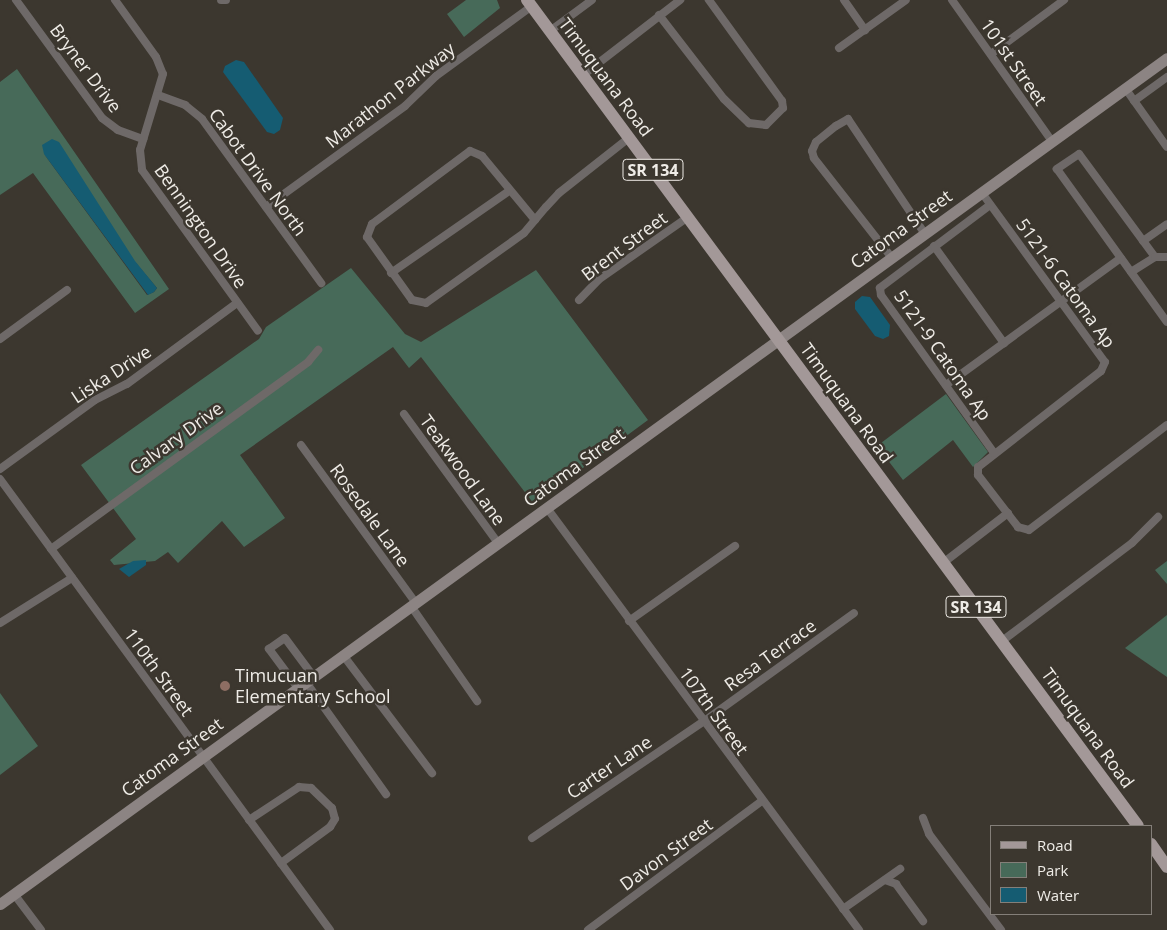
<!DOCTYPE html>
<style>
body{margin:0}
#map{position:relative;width:1167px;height:930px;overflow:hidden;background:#3c372f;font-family:"Open Sans",sans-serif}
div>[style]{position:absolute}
.green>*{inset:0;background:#476a59}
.water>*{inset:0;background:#155c72}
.street>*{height:8px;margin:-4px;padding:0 4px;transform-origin:4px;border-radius:4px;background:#6e6968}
.secondary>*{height:11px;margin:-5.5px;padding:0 5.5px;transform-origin:5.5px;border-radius:5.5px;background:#8c8483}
.primary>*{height:12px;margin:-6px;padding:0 6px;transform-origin:6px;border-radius:6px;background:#a39898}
.dots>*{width:14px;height:14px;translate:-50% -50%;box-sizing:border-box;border:2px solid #3c372f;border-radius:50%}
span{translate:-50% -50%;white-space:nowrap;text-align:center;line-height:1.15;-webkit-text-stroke:5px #3c372f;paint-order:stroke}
.shield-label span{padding:1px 4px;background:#3c372f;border:1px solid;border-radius:4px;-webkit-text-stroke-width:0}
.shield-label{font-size:16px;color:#efece7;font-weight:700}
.street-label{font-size:18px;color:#efece7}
.poi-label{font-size:18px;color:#efece7}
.left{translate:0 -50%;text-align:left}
.legend{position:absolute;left:990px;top:825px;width:162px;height:90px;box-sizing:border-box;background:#3c372f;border:1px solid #847f79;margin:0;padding:6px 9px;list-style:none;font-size:15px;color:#efece7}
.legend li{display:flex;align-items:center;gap:10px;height:25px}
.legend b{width:25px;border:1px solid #847f79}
</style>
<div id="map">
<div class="green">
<i style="clip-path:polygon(466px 0,497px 0,500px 8px,464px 37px,447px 14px)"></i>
<i style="clip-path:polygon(evenodd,17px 69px,169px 289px,135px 313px,33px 173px,0 195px,0 82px,17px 69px,44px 154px,157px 288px,154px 292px,147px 295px,44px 154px)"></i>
<i style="clip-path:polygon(351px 268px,405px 334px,421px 342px,536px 270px,648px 420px,534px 504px,421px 357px,409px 368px,393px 347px,240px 455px,285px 518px,244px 547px,222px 521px,178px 563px,168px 552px,155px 561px,114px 565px,110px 560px,136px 539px,81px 465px,259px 339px,266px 327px)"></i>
<i style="clip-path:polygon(946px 394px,988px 452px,973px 467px,953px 440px,903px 480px,877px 446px)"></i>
<i style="clip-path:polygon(1167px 561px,1167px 584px,1155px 570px)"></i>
<i style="clip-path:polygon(1167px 615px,1167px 677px,1125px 648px)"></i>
<i style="clip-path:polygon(0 693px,38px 746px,0 775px)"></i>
</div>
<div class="water">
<i style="clip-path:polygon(236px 60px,244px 62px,283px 118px,280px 130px,274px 134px,267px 132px,223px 72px,225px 66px)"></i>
<i style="clip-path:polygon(52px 139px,59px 142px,135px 261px,157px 288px,154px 292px,148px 295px,44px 154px,42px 145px)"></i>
<i style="clip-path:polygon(862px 296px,870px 297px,890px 325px,889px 336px,883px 339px,875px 336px,855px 309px,855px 302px)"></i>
<i style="clip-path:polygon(146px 560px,146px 565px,129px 577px,119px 569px,133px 561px)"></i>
</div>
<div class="street">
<i style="left:16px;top:0;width:146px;rotate:53.9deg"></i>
<i style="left:102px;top:118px;width:20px;rotate:37deg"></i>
<i style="left:118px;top:130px;width:27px;rotate:20deg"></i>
<i style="left:115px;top:0;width:70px;rotate:54.3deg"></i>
<i style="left:156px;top:57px;width:18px;rotate:68deg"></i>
<i style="left:163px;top:74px;width:79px;rotate:106.8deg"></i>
<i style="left:140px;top:150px;width:20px;rotate:84deg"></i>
<i style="left:142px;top:170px;width:198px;rotate:54.2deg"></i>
<i style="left:221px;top:0;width:5px"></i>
<i style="left:844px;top:0;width:37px;rotate:55deg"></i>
<i style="left:952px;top:0;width:173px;rotate:54.7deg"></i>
<i style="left:659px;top:15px;width:106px;rotate:52.3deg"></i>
<i style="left:724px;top:99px;width:35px;rotate:44deg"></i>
<i style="left:749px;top:123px;width:17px;rotate:7deg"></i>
<i style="left:766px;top:125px;width:24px;rotate:-45deg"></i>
<i style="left:783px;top:108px;width:7px;rotate:-98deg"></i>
<i style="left:782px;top:101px;width:125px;rotate:-125.9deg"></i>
<i style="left:550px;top:31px;width:52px;rotate:-36.4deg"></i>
<i style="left:839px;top:48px;width:82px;rotate:-35.6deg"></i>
<i style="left:991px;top:54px;width:91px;rotate:-36.5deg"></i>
<i style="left:583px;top:75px;width:123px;rotate:-37.7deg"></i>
<i style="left:1125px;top:88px;width:72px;rotate:54.6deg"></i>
<i style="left:158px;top:95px;width:29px;rotate:20deg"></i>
<i style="left:185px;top:105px;width:22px;rotate:39deg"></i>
<i style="left:202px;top:119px;width:203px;rotate:54deg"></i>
<i style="left:1134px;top:101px;width:41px;rotate:-36deg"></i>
<i style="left:982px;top:193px;width:209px;rotate:54deg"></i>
<i style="left:1105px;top:362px;width:10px;rotate:114deg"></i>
<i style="left:1101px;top:371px;width:156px;rotate:142deg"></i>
<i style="left:978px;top:467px;width:8px;rotate:90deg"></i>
<i style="left:978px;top:475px;width:66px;rotate:52.4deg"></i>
<i style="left:1018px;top:527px;width:11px;rotate:15deg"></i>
<i style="left:1029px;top:530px;width:173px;rotate:-37.3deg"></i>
<i style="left:990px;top:205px;width:138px;rotate:143deg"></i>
<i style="left:880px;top:288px;width:7px;rotate:82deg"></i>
<i style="left:881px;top:295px;width:194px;rotate:54.4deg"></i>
<i style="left:266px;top:207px;width:172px;rotate:-36deg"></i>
<i style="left:405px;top:106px;width:43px;rotate:-44.1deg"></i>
<i style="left:436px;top:76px;width:119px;rotate:-36.1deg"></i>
<i style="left:535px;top:220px;width:83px;rotate:-129.6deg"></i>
<i style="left:482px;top:156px;width:13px;rotate:-157deg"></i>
<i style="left:470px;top:151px;width:122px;rotate:143.3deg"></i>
<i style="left:372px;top:224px;width:14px;rotate:111deg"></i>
<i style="left:367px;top:237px;width:77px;rotate:54.5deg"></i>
<i style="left:412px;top:300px;width:14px;rotate:12deg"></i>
<i style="left:426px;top:303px;width:120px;rotate:-35.5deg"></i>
<i style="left:524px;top:233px;width:34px;rotate:-50deg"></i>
<i style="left:546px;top:207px;width:19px;rotate:-47deg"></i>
<i style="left:559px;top:193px;width:89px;rotate:-38.2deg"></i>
<i style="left:1143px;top:241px;width:29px;rotate:-35deg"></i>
<i style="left:934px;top:246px;width:120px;rotate:54.2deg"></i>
<i style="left:1155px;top:257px;width:128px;rotate:-126.4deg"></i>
<i style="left:1079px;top:154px;width:27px;rotate:146deg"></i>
<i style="left:1057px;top:169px;width:188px;rotate:54.3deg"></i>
<i style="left:892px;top:258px;width:127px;rotate:-128deg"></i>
<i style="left:814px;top:158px;width:7px;rotate:-106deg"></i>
<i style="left:812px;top:151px;width:10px;rotate:-66deg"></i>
<i style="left:816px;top:142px;width:26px;rotate:-39deg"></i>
<i style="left:836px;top:126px;width:14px;rotate:-30deg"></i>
<i style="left:848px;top:119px;width:138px;rotate:56.2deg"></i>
<i style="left:1131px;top:272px;width:28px;rotate:-32deg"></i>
<i style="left:1155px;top:257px;width:12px"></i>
<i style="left:391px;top:273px;width:144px;rotate:-34.8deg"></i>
<i style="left:579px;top:300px;width:28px;rotate:-46deg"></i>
<i style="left:598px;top:280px;width:110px;rotate:-35deg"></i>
<i style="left:0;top:339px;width:83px;rotate:-36.2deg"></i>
<i style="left:946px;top:385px;width:216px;rotate:-36deg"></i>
<i style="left:404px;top:414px;width:160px;rotate:53.9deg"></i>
<i style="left:301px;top:445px;width:195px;rotate:54deg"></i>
<i style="left:0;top:469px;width:117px;rotate:-36deg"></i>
<i style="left:95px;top:400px;width:36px;rotate:-27deg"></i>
<i style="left:127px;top:384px;width:137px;rotate:-36.4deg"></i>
<i style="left:0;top:479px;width:559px;rotate:53.81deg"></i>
<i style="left:547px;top:508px;width:525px;rotate:53.52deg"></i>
<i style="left:51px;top:549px;width:318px;rotate:-36deg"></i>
<i style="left:308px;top:362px;width:16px;rotate:-50deg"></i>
<i style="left:943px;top:563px;width:82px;rotate:-37.6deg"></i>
<i style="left:411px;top:606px;width:116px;rotate:55.2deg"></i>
<i style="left:629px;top:621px;width:130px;rotate:-35.3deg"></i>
<i style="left:0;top:623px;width:85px;rotate:-32deg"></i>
<i style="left:1002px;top:641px;width:163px;rotate:-37deg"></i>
<i style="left:1132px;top:543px;width:37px;rotate:-45deg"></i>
<i style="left:343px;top:655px;width:148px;rotate:53deg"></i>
<i style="left:306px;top:682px;width:138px;rotate:54.5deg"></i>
<i style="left:298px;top:688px;width:49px;rotate:-126.6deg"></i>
<i style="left:269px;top:649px;width:19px;rotate:-35deg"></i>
<i style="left:285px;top:638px;width:49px;rotate:53.4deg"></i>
<i style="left:923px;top:818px;width:17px;rotate:69deg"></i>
<i style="left:929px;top:834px;width:120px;rotate:53.1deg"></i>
<i style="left:249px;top:820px;width:60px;rotate:-33.4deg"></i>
<i style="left:299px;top:787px;width:12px;rotate:5deg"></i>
<i style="left:311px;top:788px;width:29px;rotate:44deg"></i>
<i style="left:332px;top:808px;width:11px;rotate:75deg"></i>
<i style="left:335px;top:819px;width:9px;rotate:122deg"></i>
<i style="left:330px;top:827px;width:61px;rotate:143.7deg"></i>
<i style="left:532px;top:838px;width:207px;rotate:-34.2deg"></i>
<i style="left:703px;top:722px;width:186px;rotate:-35.8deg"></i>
<i style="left:885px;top:880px;width:12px;rotate:20deg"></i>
<i style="left:896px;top:884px;width:46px;rotate:53.9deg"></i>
<i style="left:14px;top:894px;width:45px;rotate:53.1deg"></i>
<i style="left:843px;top:909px;width:70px;rotate:-35.1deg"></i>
<i style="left:588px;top:930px;width:217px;rotate:-36.6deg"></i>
</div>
<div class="secondary">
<i style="left:0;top:904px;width:1441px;rotate:-35.94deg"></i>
</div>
<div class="primary">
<i style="left:527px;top:0;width:1027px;rotate:53.51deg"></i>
<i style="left:1151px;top:844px;width:28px;rotate:55deg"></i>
</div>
<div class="dots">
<i style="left:225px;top:686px;background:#8d6e63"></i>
</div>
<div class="shield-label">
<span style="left:653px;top:170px">SR 134</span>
<span style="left:976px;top:607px">SR 134</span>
</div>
<div class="street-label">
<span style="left:1014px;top:62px;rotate:55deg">101st Street</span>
<span style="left:86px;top:68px;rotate:53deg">Bryner Drive</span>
<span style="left:606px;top:77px;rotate:53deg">Timuquana Road</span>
<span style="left:390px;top:95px;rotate:-38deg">Marathon Parkway</span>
<span style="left:258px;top:172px;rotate:54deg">Cabot Drive North</span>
<span style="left:201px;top:226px;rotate:55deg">Bennington Drive</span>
<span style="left:901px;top:229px;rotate:-36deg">Catoma Street</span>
<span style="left:624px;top:246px;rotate:-37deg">Brent Street</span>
<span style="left:1066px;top:283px;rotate:54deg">5121-6 Catoma Ap</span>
<span style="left:943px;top:355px;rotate:55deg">5121-9 Catoma Ap</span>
<span style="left:111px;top:374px;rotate:-33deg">Liska Drive</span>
<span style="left:847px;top:403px;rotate:54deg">Timuquana Road</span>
<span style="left:176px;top:438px;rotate:-36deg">Calvary Drive</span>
<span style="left:574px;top:467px;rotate:-36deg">Catoma Street</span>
<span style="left:463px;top:470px;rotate:54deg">Teakwood Lane</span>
<span style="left:370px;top:515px;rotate:54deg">Rosedale Lane</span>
<span style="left:770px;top:655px;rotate:-36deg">Resa Terrace</span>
<span style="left:159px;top:672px;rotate:54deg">110th Street</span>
<span style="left:714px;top:711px;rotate:54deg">107th Street</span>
<span style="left:1088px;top:728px;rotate:54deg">Timuquana Road</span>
<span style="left:172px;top:757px;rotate:-36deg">Catoma Street</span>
<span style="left:609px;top:767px;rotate:-34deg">Carter Lane</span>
<span style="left:666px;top:854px;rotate:-36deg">Davon Street</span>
</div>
<div class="poi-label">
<span class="left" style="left:235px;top:686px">Timucuan<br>Elementary School</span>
</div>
<ul class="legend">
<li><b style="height:6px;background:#a39898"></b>Road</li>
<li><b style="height:14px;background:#476a59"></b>Park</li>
<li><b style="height:14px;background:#155c72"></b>Water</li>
</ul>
</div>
